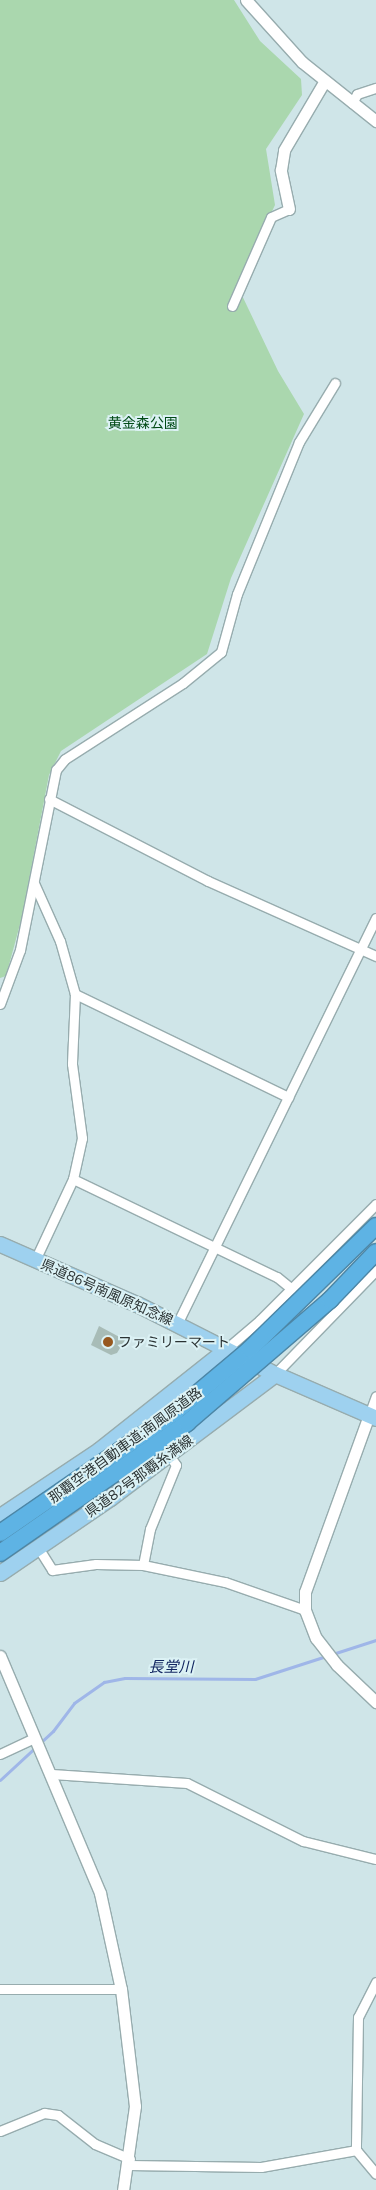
<!DOCTYPE html>
<meta charset="utf-8">
<style>
body{margin:0}
#map{position:relative;width:376px;height:2190px;overflow:hidden;background:#cfe5e8;font-family:Mulish,"Noto Sans JP",sans-serif}
div>[style]{position:absolute}
.green>*{inset:0;background:#aad7ae}
.stream>*{height:3px;margin:-1.5px;padding:0 1.5px;transform-origin:1.5px;border-radius:1.5px;background:#9fb6e8}
.building>*{inset:0;background:#a8bcb7}
.roads{filter:drop-shadow(1px 0 #97acae) drop-shadow(-1px 0 #97acae) drop-shadow(0 1px #97acae) drop-shadow(0 -1px #97acae)}
.minor>*{height:9px;margin:-4.5px;padding:0 4.5px;transform-origin:4.5px;border-radius:4.5px;background:#fff}
.tertiary>*{height:11px;margin:-5.5px;padding:0 5.5px;transform-origin:5.5px;border-radius:5.5px;background:#fff}
.primary>*{height:15px;margin:-7.5px;padding:0 7.5px;transform-origin:7.5px;border-radius:7.5px;background:#9ed1ef}
.bridges{filter:drop-shadow(1px 0 #4c86a6) drop-shadow(-1px 0 #4c86a6) drop-shadow(0 1px #4c86a6) drop-shadow(0 -1px #4c86a6)}
.motorway-bridge>*{height:16px;margin:-8px;padding:0 8px;transform-origin:8px;border-radius:8px;background:#5eb3e4}
.dots>*{width:14px;height:14px;translate:-50% -50%;box-sizing:border-box;border:2px solid #dcf2f5;border-radius:50%}
span{translate:-50% -50%;white-space:nowrap;text-align:center;line-height:1.15;-webkit-text-stroke:4px #dcf2f5;paint-order:stroke}
.park-label{font-size:14px;color:#004a16}
.street-label{font-size:14px;color:#2a3233}
.poi-label{font-size:14px;color:#2a3233}
.left{translate:0 -50%;text-align:left}
.water-label{font-size:15px;color:#132761;font-style:italic}
</style>
<div id="map">
<div class="green">
<i style="clip-path:polygon(0 0,234px 0,260px 41px,301px 79px,302px 95px,266px 149px,275px 205px,237px 285px,278px 371px,304px 414px,231px 578px,207px 654px,61px 751px,49px 775px,22px 917px,6px 976px,0 978px)"></i>
</div>
<div class="stream">
<i style="left:0;top:1780px;width:72px;rotate:-42.8deg"></i>
<i style="left:53px;top:1731px;width:35px;rotate:-53deg"></i>
<i style="left:74px;top:1703px;width:37px;rotate:-35deg"></i>
<i style="left:104px;top:1682px;width:21px;rotate:-11deg"></i>
<i style="left:125px;top:1678px;width:130px;rotate:0.4deg"></i>
<i style="left:255px;top:1679px;width:127px;rotate:-17.9deg"></i>
</div>
<div class="building">
<i style="clip-path:polygon(99px 1326px,125px 1340px,117px 1353px,111px 1355px,91px 1345px)"></i>
</div>
<div class="roads">
<div class="minor">
<i style="left:352px;top:103px;width:10px;rotate:-61deg"></i>
<i style="left:357px;top:94px;width:20px;rotate:-18deg"></i>
<i style="left:232px;top:306px;width:97px;rotate:-66.3deg"></i>
<i style="left:271px;top:217px;width:20px;rotate:-24deg"></i>
<i style="left:49px;top:799px;width:179px;rotate:27.3deg"></i>
<i style="left:208px;top:881px;width:184px;rotate:24.1deg"></i>
<i style="left:34px;top:883px;width:64px;rotate:65.9deg"></i>
<i style="left:60px;top:941px;width:55px;rotate:74.2deg"></i>
<i style="left:75px;top:994px;width:70px;rotate:92.5deg"></i>
<i style="left:72px;top:1064px;width:75px;rotate:82.3deg"></i>
<i style="left:82px;top:1138px;width:42px;rotate:102.4deg"></i>
<i style="left:73px;top:1179px;width:89px;rotate:115.1deg"></i>
<i style="left:75px;top:994px;width:237px;rotate:25.8deg"></i>
<i style="left:0;top:1004px;width:58px;rotate:-69.7deg"></i>
<i style="left:20px;top:950px;width:184px;rotate:-78.7deg"></i>
<i style="left:56px;top:770px;width:14px;rotate:-51deg"></i>
<i style="left:65px;top:759px;width:140px;rotate:-32.8deg"></i>
<i style="left:183px;top:683px;width:49px;rotate:-39.2deg"></i>
<i style="left:221px;top:652px;width:60px;rotate:-74.6deg"></i>
<i style="left:237px;top:594px;width:164px;rotate:-67.8deg"></i>
<i style="left:299px;top:442px;width:69px;rotate:-58.6deg"></i>
<i style="left:73px;top:1179px;width:226px;rotate:25.7deg"></i>
<i style="left:277px;top:1277px;width:19px;rotate:39deg"></i>
<i style="left:177px;top:1324px;width:452px;rotate:-63.9deg"></i>
<i style="left:225px;top:1350px;width:46px;rotate:-40.6deg"></i>
<i style="left:260px;top:1320px;width:164px;rotate:-45deg"></i>
<i style="left:275px;top:1374px;width:145px;rotate:-45.8deg"></i>
<i style="left:369px;top:1415px;width:20px;rotate:-70deg"></i>
<i style="left:39px;top:1549px;width:25px;rotate:58deg"></i>
<i style="left:52px;top:1570px;width:44px;rotate:-7.8deg"></i>
<i style="left:96px;top:1564px;width:47px;rotate:1.2deg"></i>
<i style="left:143px;top:1565px;width:84px;rotate:11.7deg"></i>
<i style="left:225px;top:1582px;width:85px;rotate:19.3deg"></i>
<i style="left:143px;top:1565px;width:37px;rotate:-79deg"></i>
<i style="left:150px;top:1529px;width:69px;rotate:-67.9deg"></i>
<i style="left:176px;top:1465px;width:12px;rotate:-125deg"></i>
<i style="left:0;top:1754px;width:38px;rotate:-25deg"></i>
<i style="left:52px;top:1774px;width:135px;rotate:3.8deg"></i>
<i style="left:187px;top:1783px;width:130px;rotate:26.6deg"></i>
<i style="left:303px;top:1841px;width:75px;rotate:13.9deg"></i>
<i style="left:376px;top:1982px;width:39px;rotate:117deg"></i>
<i style="left:358px;top:2017px;width:133px;rotate:90.9deg"></i>
<i style="left:356px;top:2150px;width:31px;rotate:50deg"></i>
<i style="left:0;top:1989px;width:121px"></i>
<i style="left:0;top:2131px;width:48px;rotate:-22.2deg"></i>
<i style="left:44px;top:2113px;width:14px;rotate:8deg"></i>
<i style="left:58px;top:2115px;width:47px;rotate:38.1deg"></i>
<i style="left:95px;top:2144px;width:38px;rotate:23deg"></i>
<i style="left:129px;top:2165px;width:132px;rotate:0.9deg"></i>
<i style="left:261px;top:2167px;width:97px;rotate:-10.1deg"></i>
</div>
<div class="tertiary">
<i style="left:246px;top:0;width:84px;rotate:47.9deg"></i>
<i style="left:302px;top:62px;width:95px;rotate:38.6deg"></i>
<i style="left:289px;top:209px;width:40px;rotate:-102deg"></i>
<i style="left:281px;top:170px;width:20px;rotate:-81deg"></i>
<i style="left:284px;top:150px;width:79px;rotate:-59.5deg"></i>
<i style="left:369px;top:1415px;width:188px;rotate:109.9deg"></i>
<i style="left:305px;top:1592px;width:18px;rotate:90deg"></i>
<i style="left:305px;top:1610px;width:30px;rotate:69deg"></i>
<i style="left:316px;top:1638px;width:34px;rotate:52deg"></i>
<i style="left:337px;top:1665px;width:54px;rotate:43.5deg"></i>
<i style="left:0;top:1656px;width:257px;rotate:67.1deg"></i>
<i style="left:100px;top:1893px;width:98px;rotate:77.7deg"></i>
<i style="left:121px;top:1989px;width:118px;rotate:83.2deg"></i>
<i style="left:135px;top:2106px;width:85px;rotate:98.1deg"></i>
</div>
<div class="primary">
<i style="left:0;top:1244px;width:150px;rotate:23.7deg"></i>
<i style="left:137px;top:1304px;width:155px;rotate:26.9deg"></i>
<i style="left:275px;top:1374px;width:110px;rotate:23.5deg"></i>
<i style="left:0;top:1516px;width:119px;rotate:-33.7deg"></i>
<i style="left:99px;top:1450px;width:161px;rotate:-38.4deg"></i>
<i style="left:0;top:1573px;width:133px;rotate:-34.3deg"></i>
<i style="left:110px;top:1498px;width:206px;rotate:-36.9deg"></i>
</div>
</div>
<div class="bridges">
<div class="motorway-bridge">
<i style="left:0;top:1533px;width:211px;rotate:-34.6deg"></i>
<i style="left:174px;top:1413px;width:99px;rotate:-40.1deg"></i>
<i style="left:250px;top:1349px;width:176px;rotate:-44.3deg"></i>
<i style="left:0;top:1553px;width:228px;rotate:-34.8deg"></i>
<i style="left:187px;top:1423px;width:189px;rotate:-40.7deg"></i>
<i style="left:330px;top:1300px;width:66px;rotate:-46.2deg"></i>
</div>
</div>
<div class="dots">
<i style="left:108px;top:1342px;background:#97581f"></i>
</div>
<div class="park-label">
<span style="left:143px;top:423px">黄金森公園</span>
</div>
<div class="street-label">
<span style="left:107px;top:1292px;rotate:24deg">県道86号南風原知念線</span>
<span style="left:125px;top:1445px;rotate:-36deg">那覇空港自動車道;南風原道路</span>
<span style="left:139px;top:1476px;rotate:-36deg">県道82号那覇糸満線</span>
</div>
<div class="poi-label">
<span class="left" style="left:118px;top:1342px">ファミリーマート</span>
</div>
<div class="water-label">
<span style="left:171px;top:1667px">長堂川</span>
</div>
</div>
